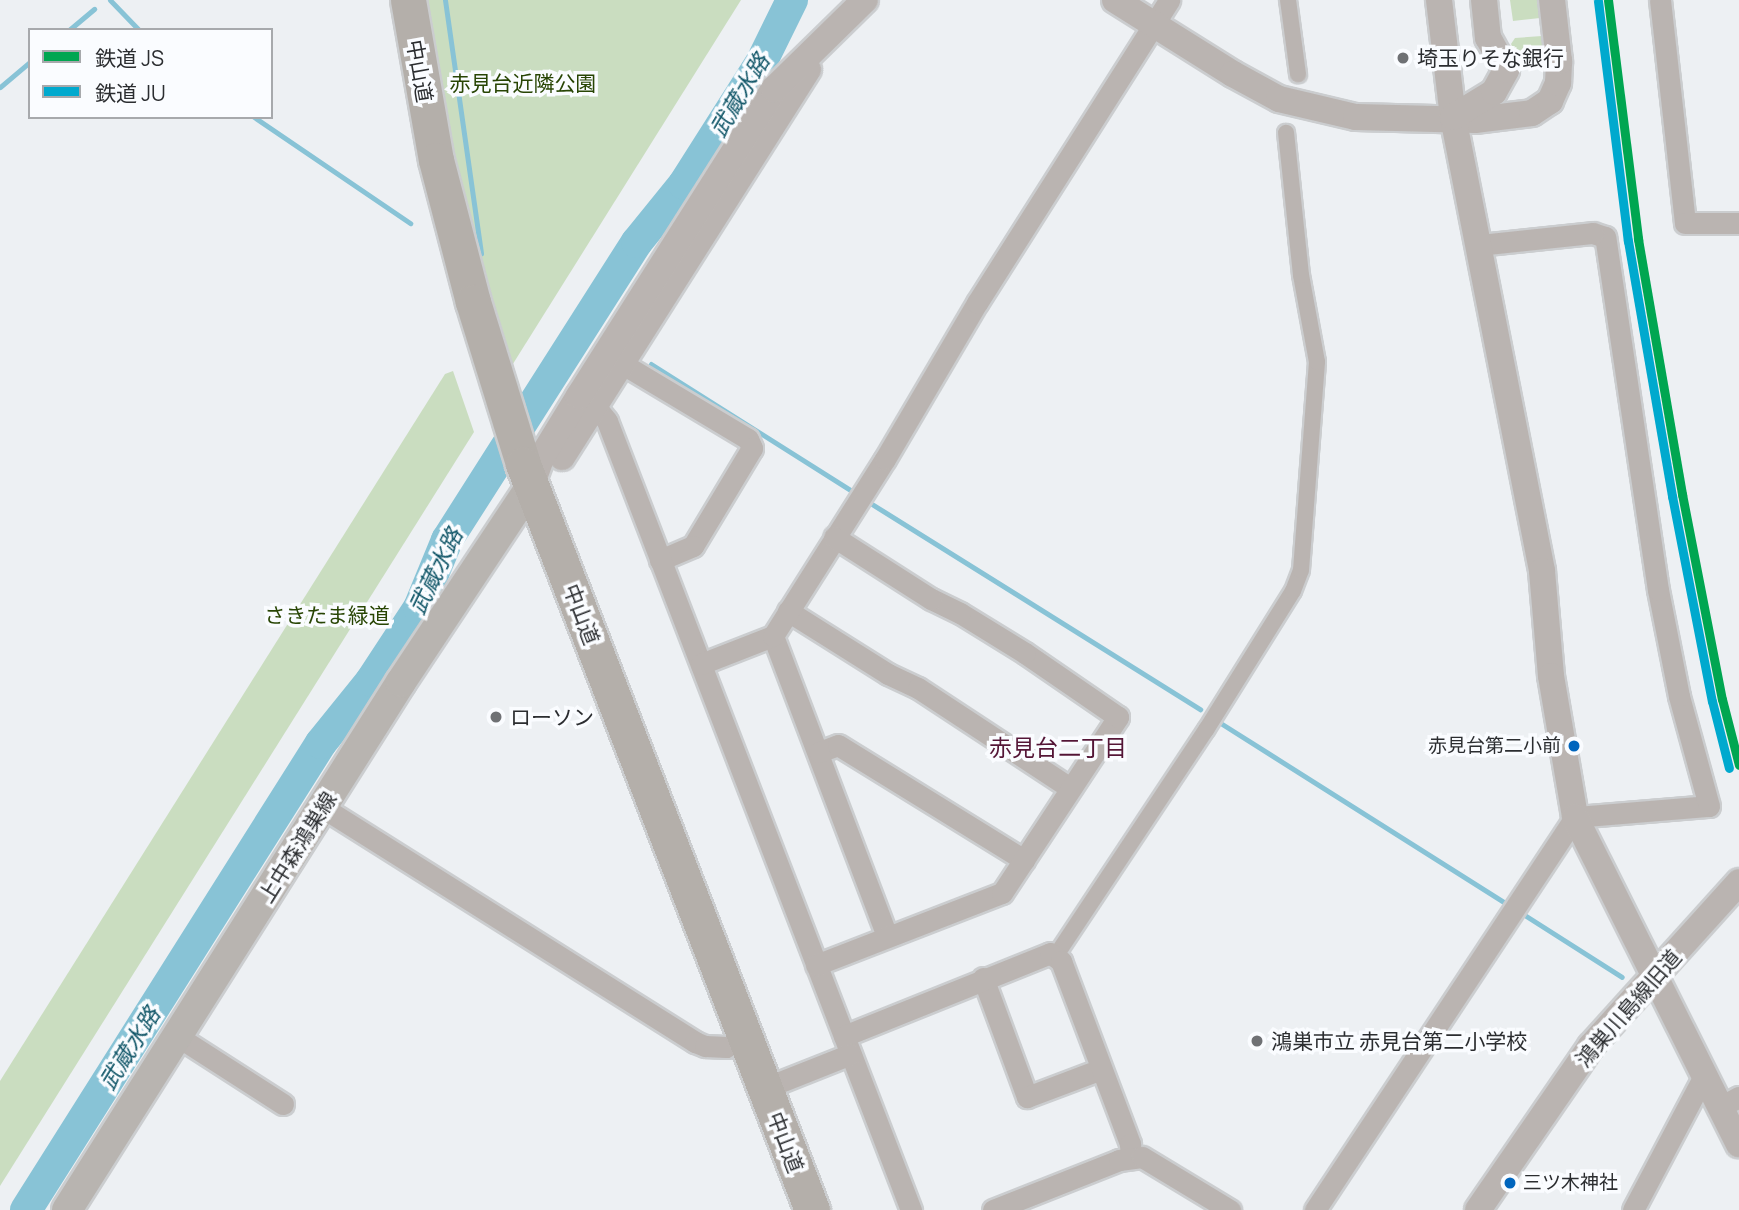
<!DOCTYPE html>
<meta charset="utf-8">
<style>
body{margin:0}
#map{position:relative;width:1739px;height:1210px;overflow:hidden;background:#edf0f3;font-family:Manrope,"Noto Sans JP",sans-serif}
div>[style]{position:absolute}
.green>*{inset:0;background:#caddc0}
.stream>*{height:5px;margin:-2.5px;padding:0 2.5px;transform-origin:2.5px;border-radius:2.5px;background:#88c3d6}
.river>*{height:32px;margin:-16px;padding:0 16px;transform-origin:16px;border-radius:16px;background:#88c3d6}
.roads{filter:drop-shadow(2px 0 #cbcdcf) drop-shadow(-2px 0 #cbcdcf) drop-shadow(0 2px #cbcdcf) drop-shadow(0 -2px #cbcdcf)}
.pedestrian>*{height:16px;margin:-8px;padding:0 8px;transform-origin:8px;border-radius:8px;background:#bab4b1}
.minor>*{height:21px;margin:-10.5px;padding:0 10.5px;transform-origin:10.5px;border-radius:10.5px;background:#bab4b1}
.tertiary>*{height:26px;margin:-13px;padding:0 13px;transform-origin:13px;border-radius:13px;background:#bab4b1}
.secondary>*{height:30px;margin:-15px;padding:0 15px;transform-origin:15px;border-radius:15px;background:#b8b4b0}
.trunk>*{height:35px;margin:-17.5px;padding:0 17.5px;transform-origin:17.5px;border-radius:17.5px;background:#b4afaa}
.rail-1>*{height:9px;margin:-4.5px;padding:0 4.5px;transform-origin:4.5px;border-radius:4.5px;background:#00a651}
.rail-2>*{height:9px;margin:-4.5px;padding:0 4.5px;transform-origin:4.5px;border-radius:4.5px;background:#00a9ce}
.dots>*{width:19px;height:19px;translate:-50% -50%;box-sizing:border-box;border:4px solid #fafcff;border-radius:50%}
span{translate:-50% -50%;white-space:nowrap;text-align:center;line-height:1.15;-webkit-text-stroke:7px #fafcff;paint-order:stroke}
.bus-label{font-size:19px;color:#2b2d30}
.right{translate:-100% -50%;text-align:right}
.left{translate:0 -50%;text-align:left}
.poi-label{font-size:21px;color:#2b2d30}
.street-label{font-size:21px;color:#2b2d30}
.park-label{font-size:21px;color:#284504}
.water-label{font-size:23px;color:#125769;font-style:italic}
.neighbourhood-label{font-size:23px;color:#541536}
.legend{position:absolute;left:28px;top:28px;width:245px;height:91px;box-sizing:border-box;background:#fafcff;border:2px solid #a7a9ac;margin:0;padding:9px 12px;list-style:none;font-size:21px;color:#2b2d30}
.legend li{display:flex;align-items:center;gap:14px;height:35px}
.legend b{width:35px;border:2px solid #a7a9ac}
</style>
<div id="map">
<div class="green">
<i style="clip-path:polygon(421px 0,741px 0,511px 367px,485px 290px)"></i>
<i style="clip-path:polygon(1510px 0,1538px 0,1540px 18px,1513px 21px)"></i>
<i style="clip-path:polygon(1542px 36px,1542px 57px,1536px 62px,1519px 61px,1511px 44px,1515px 38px)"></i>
<i style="clip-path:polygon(453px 371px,474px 432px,0 1186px,0 1081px,445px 374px)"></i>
</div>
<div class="stream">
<i style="left:110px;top:0;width:42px;rotate:46deg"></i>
<i style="left:445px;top:0;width:256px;rotate:81.9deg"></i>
<i style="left:69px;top:30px;width:33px;rotate:-40deg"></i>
<i style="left:0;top:87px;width:39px;rotate:-40deg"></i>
<i style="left:254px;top:117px;width:189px;rotate:34.2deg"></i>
<i style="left:651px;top:364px;width:236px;rotate:32.3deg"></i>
<i style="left:867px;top:501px;width:393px;rotate:32deg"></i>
<i style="left:1222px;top:724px;width:333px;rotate:32.3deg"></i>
<i style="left:1523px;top:914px;width:117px;rotate:32.5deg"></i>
</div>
<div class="river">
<i style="left:26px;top:1210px;width:552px;rotate:-57.72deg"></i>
<i style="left:321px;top:743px;width:80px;rotate:-51.1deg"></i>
<i style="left:371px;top:681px;width:87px;rotate:-56.7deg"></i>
<i style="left:419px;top:608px;width:74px;rotate:-67.6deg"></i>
<i style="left:447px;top:540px;width:353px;rotate:-57.5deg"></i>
<i style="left:637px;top:242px;width:75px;rotate:-51deg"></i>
<i style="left:684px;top:184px;width:146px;rotate:-57.6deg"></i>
<i style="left:762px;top:61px;width:68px;rotate:-63.8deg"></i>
</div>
<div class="roads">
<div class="pedestrian">
<i style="left:1288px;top:0;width:75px;rotate:82.3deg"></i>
<i style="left:1055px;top:957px;width:273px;rotate:-56.4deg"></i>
<i style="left:1206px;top:730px;width:164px;rotate:-58deg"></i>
<i style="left:1293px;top:591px;width:22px;rotate:-69deg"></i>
<i style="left:1301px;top:570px;width:209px;rotate:-85.6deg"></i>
<i style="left:1317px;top:362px;width:88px;rotate:-100.4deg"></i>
<i style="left:1301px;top:275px;width:143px;rotate:-96deg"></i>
</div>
<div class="minor">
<i style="left:1660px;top:0;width:224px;rotate:83.6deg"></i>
<i style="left:1685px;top:223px;width:54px"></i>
<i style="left:621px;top:363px;width:148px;rotate:30.9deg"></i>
<i style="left:748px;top:439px;width:10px;rotate:66deg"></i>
<i style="left:752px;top:448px;width:114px;rotate:121deg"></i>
<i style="left:693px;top:546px;width:36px;rotate:157deg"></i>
<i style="left:582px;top:398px;width:15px;rotate:32deg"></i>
<i style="left:595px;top:406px;width:19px;rotate:51deg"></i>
<i style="left:607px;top:421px;width:846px;rotate:68.93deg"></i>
<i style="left:788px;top:611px;width:118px;rotate:32.2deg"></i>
<i style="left:888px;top:674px;width:33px;rotate:25deg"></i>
<i style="left:918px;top:688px;width:182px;rotate:33.3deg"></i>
<i style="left:773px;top:636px;width:321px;rotate:69.2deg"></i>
<i style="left:701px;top:664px;width:77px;rotate:-21.3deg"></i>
<i style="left:773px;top:636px;width:209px;rotate:-57.7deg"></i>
<i style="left:885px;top:459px;width:181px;rotate:-59.5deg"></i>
<i style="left:977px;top:303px;width:359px;rotate:-57.6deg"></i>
<i style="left:819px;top:752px;width:20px;rotate:-20deg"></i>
<i style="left:838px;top:745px;width:219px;rotate:31.7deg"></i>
<i style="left:322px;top:807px;width:441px;rotate:32.2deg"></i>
<i style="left:695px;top:1042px;width:11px;rotate:22deg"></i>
<i style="left:705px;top:1046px;width:21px;rotate:3deg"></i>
<i style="left:816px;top:965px;width:199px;rotate:-21.2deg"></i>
<i style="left:1002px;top:893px;width:211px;rotate:-56.6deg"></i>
<i style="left:1118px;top:717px;width:113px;rotate:-145.5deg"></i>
<i style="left:1025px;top:653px;width:76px;rotate:-148.4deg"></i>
<i style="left:960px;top:613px;width:32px;rotate:-154deg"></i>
<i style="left:931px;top:599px;width:115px;rotate:-147.4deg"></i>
<i style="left:983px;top:978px;width:127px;rotate:69.7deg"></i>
<i style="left:1027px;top:1097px;width:79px;rotate:-20.7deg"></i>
<i style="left:177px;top:1036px;width:126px;rotate:32.7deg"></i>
<i style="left:844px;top:1036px;width:222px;rotate:-21.9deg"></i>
<i style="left:1050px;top:953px;width:14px;rotate:36deg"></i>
<i style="left:1061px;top:961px;width:196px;rotate:69.3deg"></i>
<i style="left:1130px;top:1144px;width:13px;rotate:86deg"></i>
<i style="left:765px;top:1088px;width:92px;rotate:-21.6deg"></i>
<i style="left:1720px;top:1107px;width:21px;rotate:-28deg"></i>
<i style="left:993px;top:1210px;width:136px;rotate:-21.6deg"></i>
<i style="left:1119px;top:1160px;width:23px;rotate:-7deg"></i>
<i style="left:1142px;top:1157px;width:103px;rotate:31.1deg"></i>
<i style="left:1315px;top:1210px;width:471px;rotate:-56.5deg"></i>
<i style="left:1575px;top:817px;width:134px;rotate:-4.7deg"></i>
<i style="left:1709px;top:806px;width:114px;rotate:-105.3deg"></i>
<i style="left:1679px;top:696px;width:108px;rotate:-101.2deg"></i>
<i style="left:1658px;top:590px;width:357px;rotate:-98.5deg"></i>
<i style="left:1605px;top:237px;width:13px;rotate:-162deg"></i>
<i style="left:1593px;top:233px;width:115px;rotate:174deg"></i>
<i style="left:1633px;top:1210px;width:152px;rotate:-62.1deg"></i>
</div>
<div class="tertiary">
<i style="left:1115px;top:0;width:139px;rotate:32.1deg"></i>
<i style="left:1233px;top:74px;width:52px;rotate:28.5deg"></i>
<i style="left:1279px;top:99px;width:79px;rotate:13.2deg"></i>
<i style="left:1356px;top:117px;width:119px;rotate:1.4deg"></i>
<i style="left:1475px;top:120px;width:57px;rotate:-7deg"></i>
<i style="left:1532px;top:113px;width:22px;rotate:-34deg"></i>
<i style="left:1550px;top:101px;width:20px;rotate:-66deg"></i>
<i style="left:1558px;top:83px;width:22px;rotate:-87deg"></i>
<i style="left:1559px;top:61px;width:61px;rotate:-96.5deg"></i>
<i style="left:1439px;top:0;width:118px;rotate:83.2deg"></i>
<i style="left:1453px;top:117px;width:463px;rotate:78.9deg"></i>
<i style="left:1542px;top:571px;width:105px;rotate:85.1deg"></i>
<i style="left:1551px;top:676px;width:143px;rotate:80.3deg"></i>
<i style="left:1575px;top:817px;width:366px;rotate:63.4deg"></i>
<i style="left:1453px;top:117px;width:48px;rotate:-31.4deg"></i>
<i style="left:1494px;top:92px;width:25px;rotate:-61deg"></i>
<i style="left:1506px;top:70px;width:37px;rotate:-119deg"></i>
<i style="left:1488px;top:38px;width:38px;rotate:-96deg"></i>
<i style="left:562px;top:457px;width:459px;rotate:-57.6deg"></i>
<i style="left:531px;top:486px;width:30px;rotate:-70deg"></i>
<i style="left:541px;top:458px;width:73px;rotate:-58.5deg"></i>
<i style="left:579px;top:396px;width:364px;rotate:-57.6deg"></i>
<i style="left:774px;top:89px;width:127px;rotate:-44.4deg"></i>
<i style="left:1478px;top:1210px;width:199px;rotate:-55.4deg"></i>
<i style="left:1591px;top:1046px;width:221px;rotate:-47.9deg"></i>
</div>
<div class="secondary">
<i style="left:67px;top:1210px;width:625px;rotate:-57.68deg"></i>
<i style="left:401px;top:682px;width:235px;rotate:-56.4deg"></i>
</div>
<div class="trunk">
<i style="left:408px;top:0;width:162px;rotate:80.1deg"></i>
<i style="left:436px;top:160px;width:147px;rotate:75.4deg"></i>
<i style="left:473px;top:302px;width:170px;rotate:72.8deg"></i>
<i style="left:523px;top:464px;width:800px;rotate:68.82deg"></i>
</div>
</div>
<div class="rail-1">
<i style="left:1608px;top:0;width:241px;rotate:82.8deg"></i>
<i style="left:1638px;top:239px;width:259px;rotate:80.2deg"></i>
<i style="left:1682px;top:494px;width:209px;rotate:79deg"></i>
<i style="left:1722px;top:699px;width:68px;rotate:75.6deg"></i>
</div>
<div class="rail-2">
<i style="left:1598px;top:1px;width:242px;rotate:82.9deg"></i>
<i style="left:1628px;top:241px;width:259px;rotate:80.2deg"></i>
<i style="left:1672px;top:496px;width:209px;rotate:79deg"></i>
<i style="left:1712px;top:701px;width:69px;rotate:75.8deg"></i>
</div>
<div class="dots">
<i style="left:1403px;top:58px;background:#6f7174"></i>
<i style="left:496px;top:717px;background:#6f7174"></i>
<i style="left:1574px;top:746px;background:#0065bd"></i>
<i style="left:1257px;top:1041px;background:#6f7174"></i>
<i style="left:1510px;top:1183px;background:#0065bd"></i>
</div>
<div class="bus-label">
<span class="right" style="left:1561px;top:746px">赤見台第二小前</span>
<span class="left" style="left:1523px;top:1183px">三ツ木神社</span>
</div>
<div class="poi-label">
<span class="left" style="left:1417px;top:58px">埼玉りそな銀行</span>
<span class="left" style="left:510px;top:717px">ローソン</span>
<span class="left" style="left:1271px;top:1041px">鴻巣市立 赤見台第二小学校</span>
</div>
<div class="street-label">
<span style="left:420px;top:71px;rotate:80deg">中山道</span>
<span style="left:582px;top:614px;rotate:69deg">中山道</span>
<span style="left:297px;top:847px;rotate:-58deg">上中森鴻巣線</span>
<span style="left:1628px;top:1008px;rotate:-49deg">鴻巣川島線旧道</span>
<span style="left:786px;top:1142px;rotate:69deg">中山道</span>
</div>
<div class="park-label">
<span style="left:523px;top:83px">赤見台近隣公園</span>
<span style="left:327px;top:615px">さきたま緑道</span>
</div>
<div class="water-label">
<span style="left:739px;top:95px;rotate:-59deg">武蔵水路</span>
<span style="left:435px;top:571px;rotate:-64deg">武蔵水路</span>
<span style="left:129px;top:1048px;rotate:-58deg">武蔵水路</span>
</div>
<div class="neighbourhood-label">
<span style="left:1058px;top:747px">赤見台二丁目</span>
</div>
<ul class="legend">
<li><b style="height:9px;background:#00a651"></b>鉄道 JS</li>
<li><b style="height:9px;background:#00a9ce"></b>鉄道 JU</li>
</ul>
</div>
